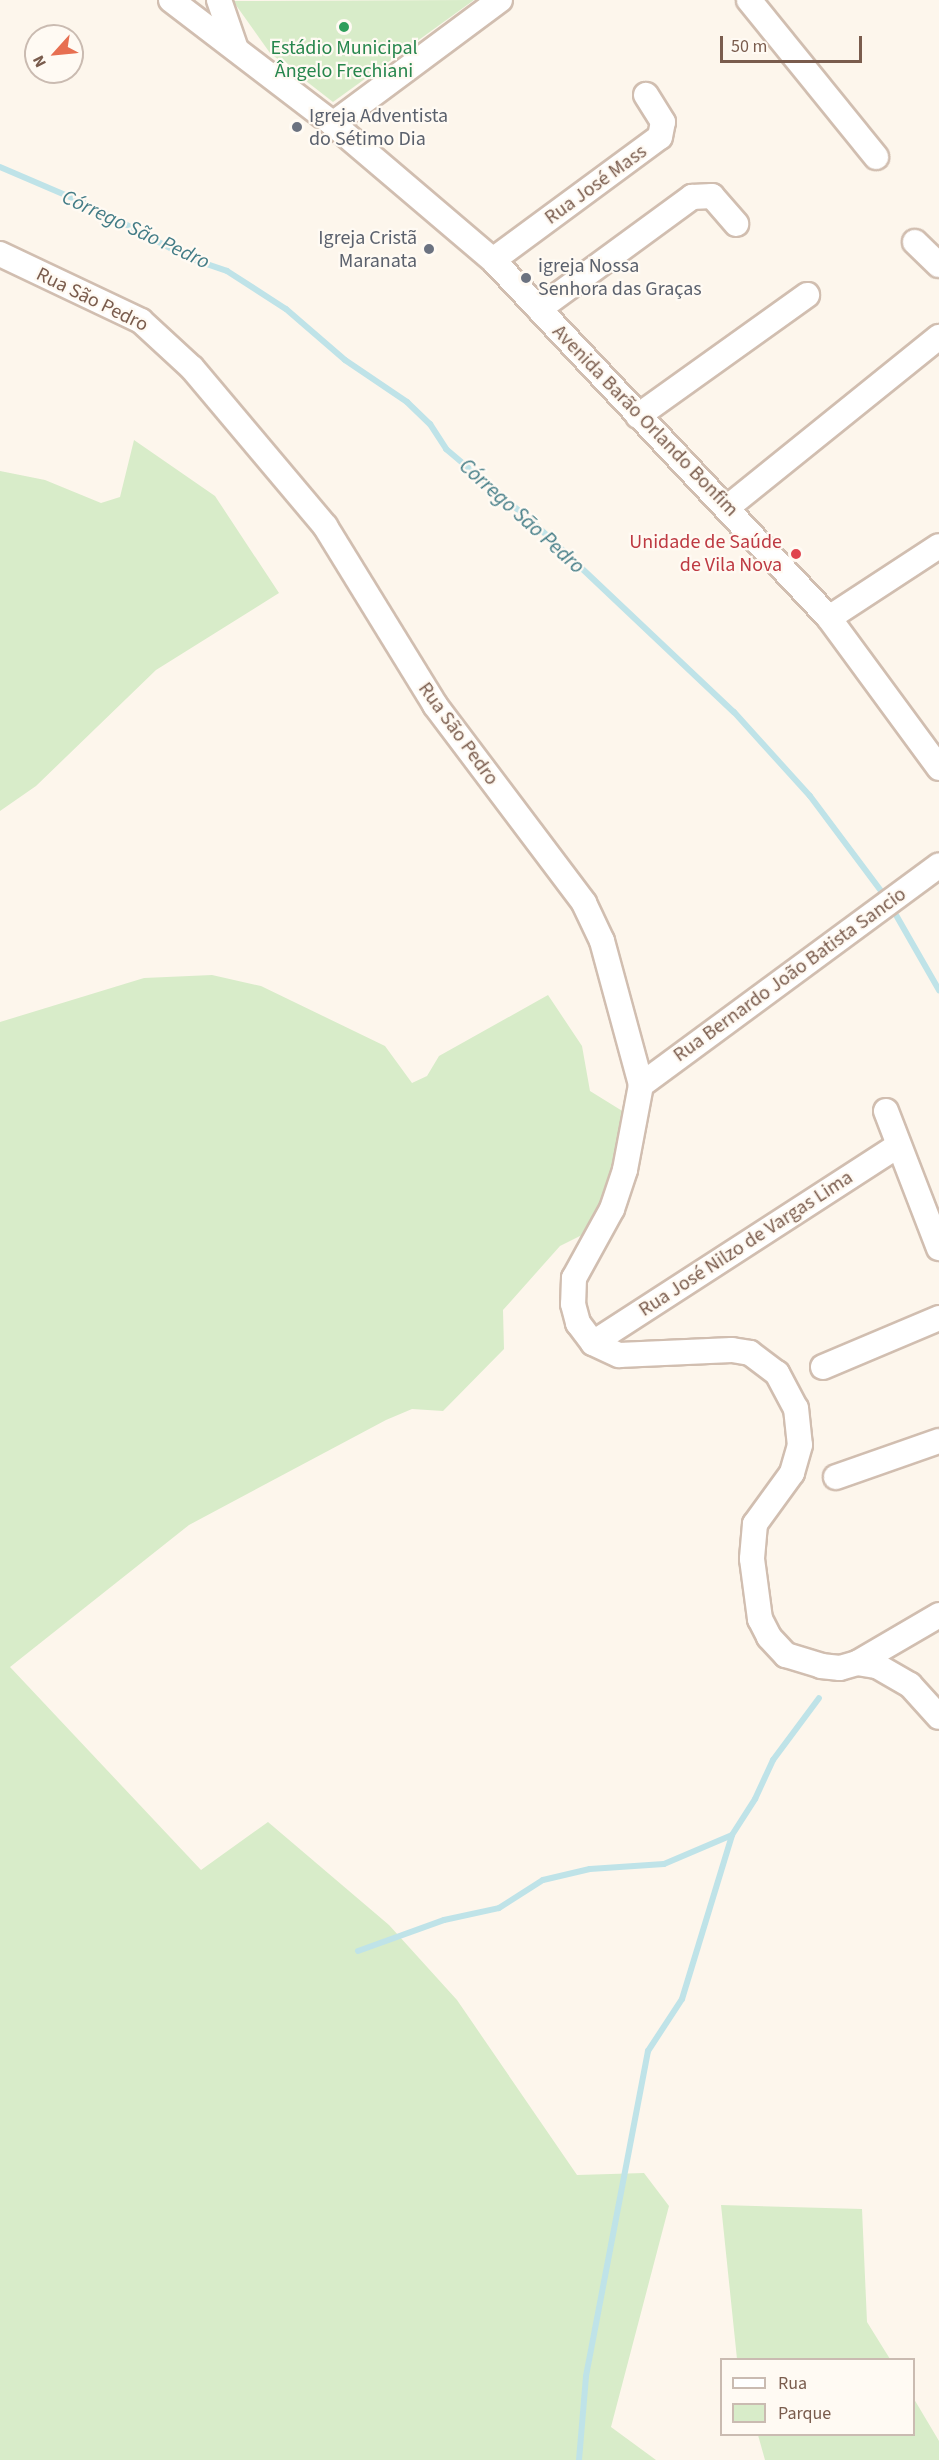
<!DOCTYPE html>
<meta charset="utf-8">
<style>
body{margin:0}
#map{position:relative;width:939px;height:2460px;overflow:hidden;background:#fdf6ec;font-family:"Source Sans 3",sans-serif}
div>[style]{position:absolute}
.green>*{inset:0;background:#d8ecc9}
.stream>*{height:6px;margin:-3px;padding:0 3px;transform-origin:3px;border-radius:3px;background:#bfe3e8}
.roads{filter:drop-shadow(2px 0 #d1beb0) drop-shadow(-2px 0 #d1beb0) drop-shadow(0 2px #d1beb0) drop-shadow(0 -2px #d1beb0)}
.minor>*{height:24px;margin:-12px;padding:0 12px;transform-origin:12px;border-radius:12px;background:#fff}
.dots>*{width:16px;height:16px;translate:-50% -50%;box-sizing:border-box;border:3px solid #fffaf3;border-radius:50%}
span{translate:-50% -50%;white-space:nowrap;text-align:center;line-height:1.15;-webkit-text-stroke:4.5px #fffaf3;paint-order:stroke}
.leisure-label{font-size:20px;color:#27864d}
.worship-label{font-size:20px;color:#5b616d}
.left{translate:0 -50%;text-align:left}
.right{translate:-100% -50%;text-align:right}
.street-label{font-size:20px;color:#7a5c4d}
.health-label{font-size:20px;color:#be3a42}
.water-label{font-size:21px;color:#437c86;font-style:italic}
.legend{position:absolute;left:720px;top:2358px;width:195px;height:78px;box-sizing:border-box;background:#fffaf3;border:2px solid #cabbb1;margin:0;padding:8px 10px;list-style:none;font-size:18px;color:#7a5c4d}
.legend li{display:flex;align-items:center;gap:12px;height:30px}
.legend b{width:30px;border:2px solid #cabbb1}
.north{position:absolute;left:24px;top:24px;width:60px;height:60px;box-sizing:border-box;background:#fffaf3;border:2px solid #cabbb1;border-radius:50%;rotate:243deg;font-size:16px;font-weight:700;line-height:24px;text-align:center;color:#7a5c4d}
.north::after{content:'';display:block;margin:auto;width:21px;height:27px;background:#e76f51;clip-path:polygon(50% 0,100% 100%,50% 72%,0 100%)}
.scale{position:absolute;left:720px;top:36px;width:142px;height:27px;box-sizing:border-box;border:3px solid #7a5c4d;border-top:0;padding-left:8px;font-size:18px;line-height:21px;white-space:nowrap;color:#7a5c4d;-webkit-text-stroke:4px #fffaf3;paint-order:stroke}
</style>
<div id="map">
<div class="green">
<i style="clip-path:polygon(474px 0,333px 102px,270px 53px,233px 1px)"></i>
<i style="clip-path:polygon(134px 440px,215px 496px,279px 593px,156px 670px,36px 786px,0 811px,0 471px,45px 480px,101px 503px,120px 497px)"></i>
<i style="clip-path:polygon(212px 975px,261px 986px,385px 1046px,412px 1083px,427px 1076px,439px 1056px,548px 995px,582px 1046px,590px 1091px,632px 1117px,600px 1226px,560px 1246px,503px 1310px,504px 1349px,443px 1411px,412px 1409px,386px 1420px,189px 1525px,10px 1667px,201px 1870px,268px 1822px,389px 1925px,457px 2000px,577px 2175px,644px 2173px,669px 2206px,611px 2427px,656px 2460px,0 2460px,0 1022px,144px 978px)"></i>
<i style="clip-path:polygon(721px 2205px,862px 2209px,867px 2322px,890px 2359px,737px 2359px)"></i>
<i style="clip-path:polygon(914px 2399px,939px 2441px,939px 2460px,765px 2460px,758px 2435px,914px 2434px)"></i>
</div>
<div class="stream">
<i style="left:0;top:167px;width:99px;rotate:23.2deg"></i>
<i style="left:91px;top:206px;width:111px;rotate:28deg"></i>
<i style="left:189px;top:258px;width:40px;rotate:18.9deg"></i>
<i style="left:227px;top:271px;width:70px;rotate:32.8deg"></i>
<i style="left:286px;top:309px;width:78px;rotate:40.8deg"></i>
<i style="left:345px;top:360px;width:75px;rotate:34.1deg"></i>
<i style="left:407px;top:402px;width:32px;rotate:44deg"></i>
<i style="left:430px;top:424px;width:30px;rotate:57deg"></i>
<i style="left:446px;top:449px;width:119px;rotate:40.2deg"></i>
<i style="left:537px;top:526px;width:271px;rotate:43.4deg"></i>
<i style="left:734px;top:712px;width:113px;rotate:47.9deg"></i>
<i style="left:810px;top:796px;width:129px;rotate:53.2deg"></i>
<i style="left:892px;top:908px;width:95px;rotate:60.2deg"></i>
<i style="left:358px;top:1951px;width:91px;rotate:-19.8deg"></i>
<i style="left:444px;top:1920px;width:56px;rotate:-12.3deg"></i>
<i style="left:499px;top:1908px;width:52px;rotate:-32.5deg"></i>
<i style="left:543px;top:1880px;width:48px;rotate:-13.2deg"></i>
<i style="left:590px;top:1869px;width:74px;rotate:-3.9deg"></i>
<i style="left:664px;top:1864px;width:74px;rotate:-23.1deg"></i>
<i style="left:579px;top:2460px;width:84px;rotate:-85.2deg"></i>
<i style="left:586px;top:2376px;width:331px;rotate:-79.2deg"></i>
<i style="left:648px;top:2051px;width:62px;rotate:-56.8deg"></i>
<i style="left:682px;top:1999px;width:171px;rotate:-73deg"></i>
<i style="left:732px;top:1835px;width:43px;rotate:-57.4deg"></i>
<i style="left:755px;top:1799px;width:43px;rotate:-65.2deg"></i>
<i style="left:773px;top:1760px;width:77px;rotate:-53.4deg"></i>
</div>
<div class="roads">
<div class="minor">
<i style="left:171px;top:0;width:204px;rotate:37.4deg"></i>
<i style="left:333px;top:124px;width:210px;rotate:40.4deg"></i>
<i style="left:493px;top:260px;width:491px;rotate:46.8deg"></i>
<i style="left:829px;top:618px;width:186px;rotate:53.7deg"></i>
<i style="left:219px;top:0;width:52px;rotate:70.9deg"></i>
<i style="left:749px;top:0;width:202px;rotate:51deg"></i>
<i style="left:333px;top:124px;width:208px;rotate:-36.6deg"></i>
<i style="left:915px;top:242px;width:33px;rotate:44deg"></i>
<i style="left:0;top:254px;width:156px;rotate:25.4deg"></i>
<i style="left:141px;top:321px;width:69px;rotate:42.7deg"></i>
<i style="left:192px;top:368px;width:207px;rotate:49.9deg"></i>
<i style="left:325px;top:526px;width:210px;rotate:58.4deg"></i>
<i style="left:435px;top:705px;width:248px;rotate:53deg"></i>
<i style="left:584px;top:903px;width:42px;rotate:64.7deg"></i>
<i style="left:602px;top:941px;width:149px;rotate:74.8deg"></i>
<i style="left:641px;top:1085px;width:86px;rotate:100.7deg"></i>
<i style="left:625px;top:1170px;width:41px;rotate:108.4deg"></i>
<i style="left:612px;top:1209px;width:79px;rotate:118.8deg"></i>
<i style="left:574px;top:1278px;width:26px;rotate:92deg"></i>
<i style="left:573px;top:1304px;width:20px;rotate:75deg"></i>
<i style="left:578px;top:1323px;width:25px;rotate:53deg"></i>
<i style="left:593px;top:1343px;width:29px;rotate:25deg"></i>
<i style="left:619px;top:1355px;width:113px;rotate:-2.5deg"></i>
<i style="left:732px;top:1350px;width:18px;rotate:9deg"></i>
<i style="left:750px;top:1353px;width:34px;rotate:37deg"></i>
<i style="left:777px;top:1373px;width:40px;rotate:62deg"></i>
<i style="left:796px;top:1408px;width:37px;rotate:84deg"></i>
<i style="left:800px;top:1445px;width:29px;rotate:106deg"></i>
<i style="left:792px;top:1473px;width:63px;rotate:126deg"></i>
<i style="left:755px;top:1524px;width:35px;rotate:95deg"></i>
<i style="left:752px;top:1559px;width:61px;rotate:82.4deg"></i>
<i style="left:760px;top:1619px;width:20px;rotate:63deg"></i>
<i style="left:769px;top:1637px;width:25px;rotate:47deg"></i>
<i style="left:786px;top:1655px;width:37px;rotate:17deg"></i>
<i style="left:821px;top:1666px;width:19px;rotate:6deg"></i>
<i style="left:840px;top:1668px;width:18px;rotate:-16deg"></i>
<i style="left:857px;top:1663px;width:20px;rotate:9deg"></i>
<i style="left:877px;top:1666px;width:38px;rotate:30deg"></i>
<i style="left:910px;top:1685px;width:43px;rotate:47.8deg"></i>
<i style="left:493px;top:260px;width:207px;rotate:-36.4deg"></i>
<i style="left:660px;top:137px;width:15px;rotate:-79deg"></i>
<i style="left:663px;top:122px;width:32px;rotate:-122deg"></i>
<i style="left:539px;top:309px;width:190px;rotate:-36.2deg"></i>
<i style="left:692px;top:197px;width:20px;rotate:-3deg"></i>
<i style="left:712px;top:196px;width:37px;rotate:49deg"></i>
<i style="left:638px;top:416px;width:208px;rotate:-35.6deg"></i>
<i style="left:728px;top:507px;width:271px;rotate:-38.9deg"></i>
<i style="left:829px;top:618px;width:131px;rotate:-33.2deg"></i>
<i style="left:641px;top:1085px;width:370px;rotate:-36.4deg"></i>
<i style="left:886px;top:1111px;width:147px;rotate:68.9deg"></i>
<i style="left:593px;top:1343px;width:364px;rotate:-32.9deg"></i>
<i style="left:823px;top:1367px;width:126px;rotate:-22.9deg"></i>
<i style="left:836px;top:1477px;width:109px;rotate:-19.3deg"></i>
<i style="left:857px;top:1663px;width:95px;rotate:-30.3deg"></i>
</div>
</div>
<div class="dots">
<i style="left:344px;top:27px;background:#2e9e5b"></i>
<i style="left:297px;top:127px;background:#6b7280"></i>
<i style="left:429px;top:249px;background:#6b7280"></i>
<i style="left:526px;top:278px;background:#6b7280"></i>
<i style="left:796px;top:554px;background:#e0444e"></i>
</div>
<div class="leisure-label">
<span style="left:344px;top:60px">Estádio Municipal<br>Ângelo Frechiani</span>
</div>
<div class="worship-label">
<span class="left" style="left:309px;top:128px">Igreja Adventista<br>do Sétimo Dia</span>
<span class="right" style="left:417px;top:250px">Igreja Cristã<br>Maranata</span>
<span class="left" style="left:538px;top:278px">igreja Nossa<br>Senhora das Graças</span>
</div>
<div class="street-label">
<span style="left:596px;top:185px;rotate:-36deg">Rua José Mass</span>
<span style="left:92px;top:300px;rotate:26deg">Rua São Pedro</span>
<span style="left:645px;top:421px;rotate:46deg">Avenida Barão Orlando Bonfim</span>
<span style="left:458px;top:734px;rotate:54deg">Rua São Pedro</span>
<span style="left:790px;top:975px;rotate:-36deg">Rua Bernardo João Batista Sancio</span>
<span style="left:746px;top:1244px;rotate:-33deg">Rua José Nilzo de Vargas Lima</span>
</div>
<div class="health-label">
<span class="right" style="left:782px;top:554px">Unidade de Saúde<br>de Vila Nova</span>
</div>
<div class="water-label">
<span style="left:136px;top:229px;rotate:25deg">Córrego São Pedro</span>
<span style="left:522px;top:516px;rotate:42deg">Córrego São Pedro</span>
</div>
<ul class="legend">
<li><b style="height:8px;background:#fff"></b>Rua</li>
<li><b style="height:16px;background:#d8ecc9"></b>Parque</li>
</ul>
<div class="north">N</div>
<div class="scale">50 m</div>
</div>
